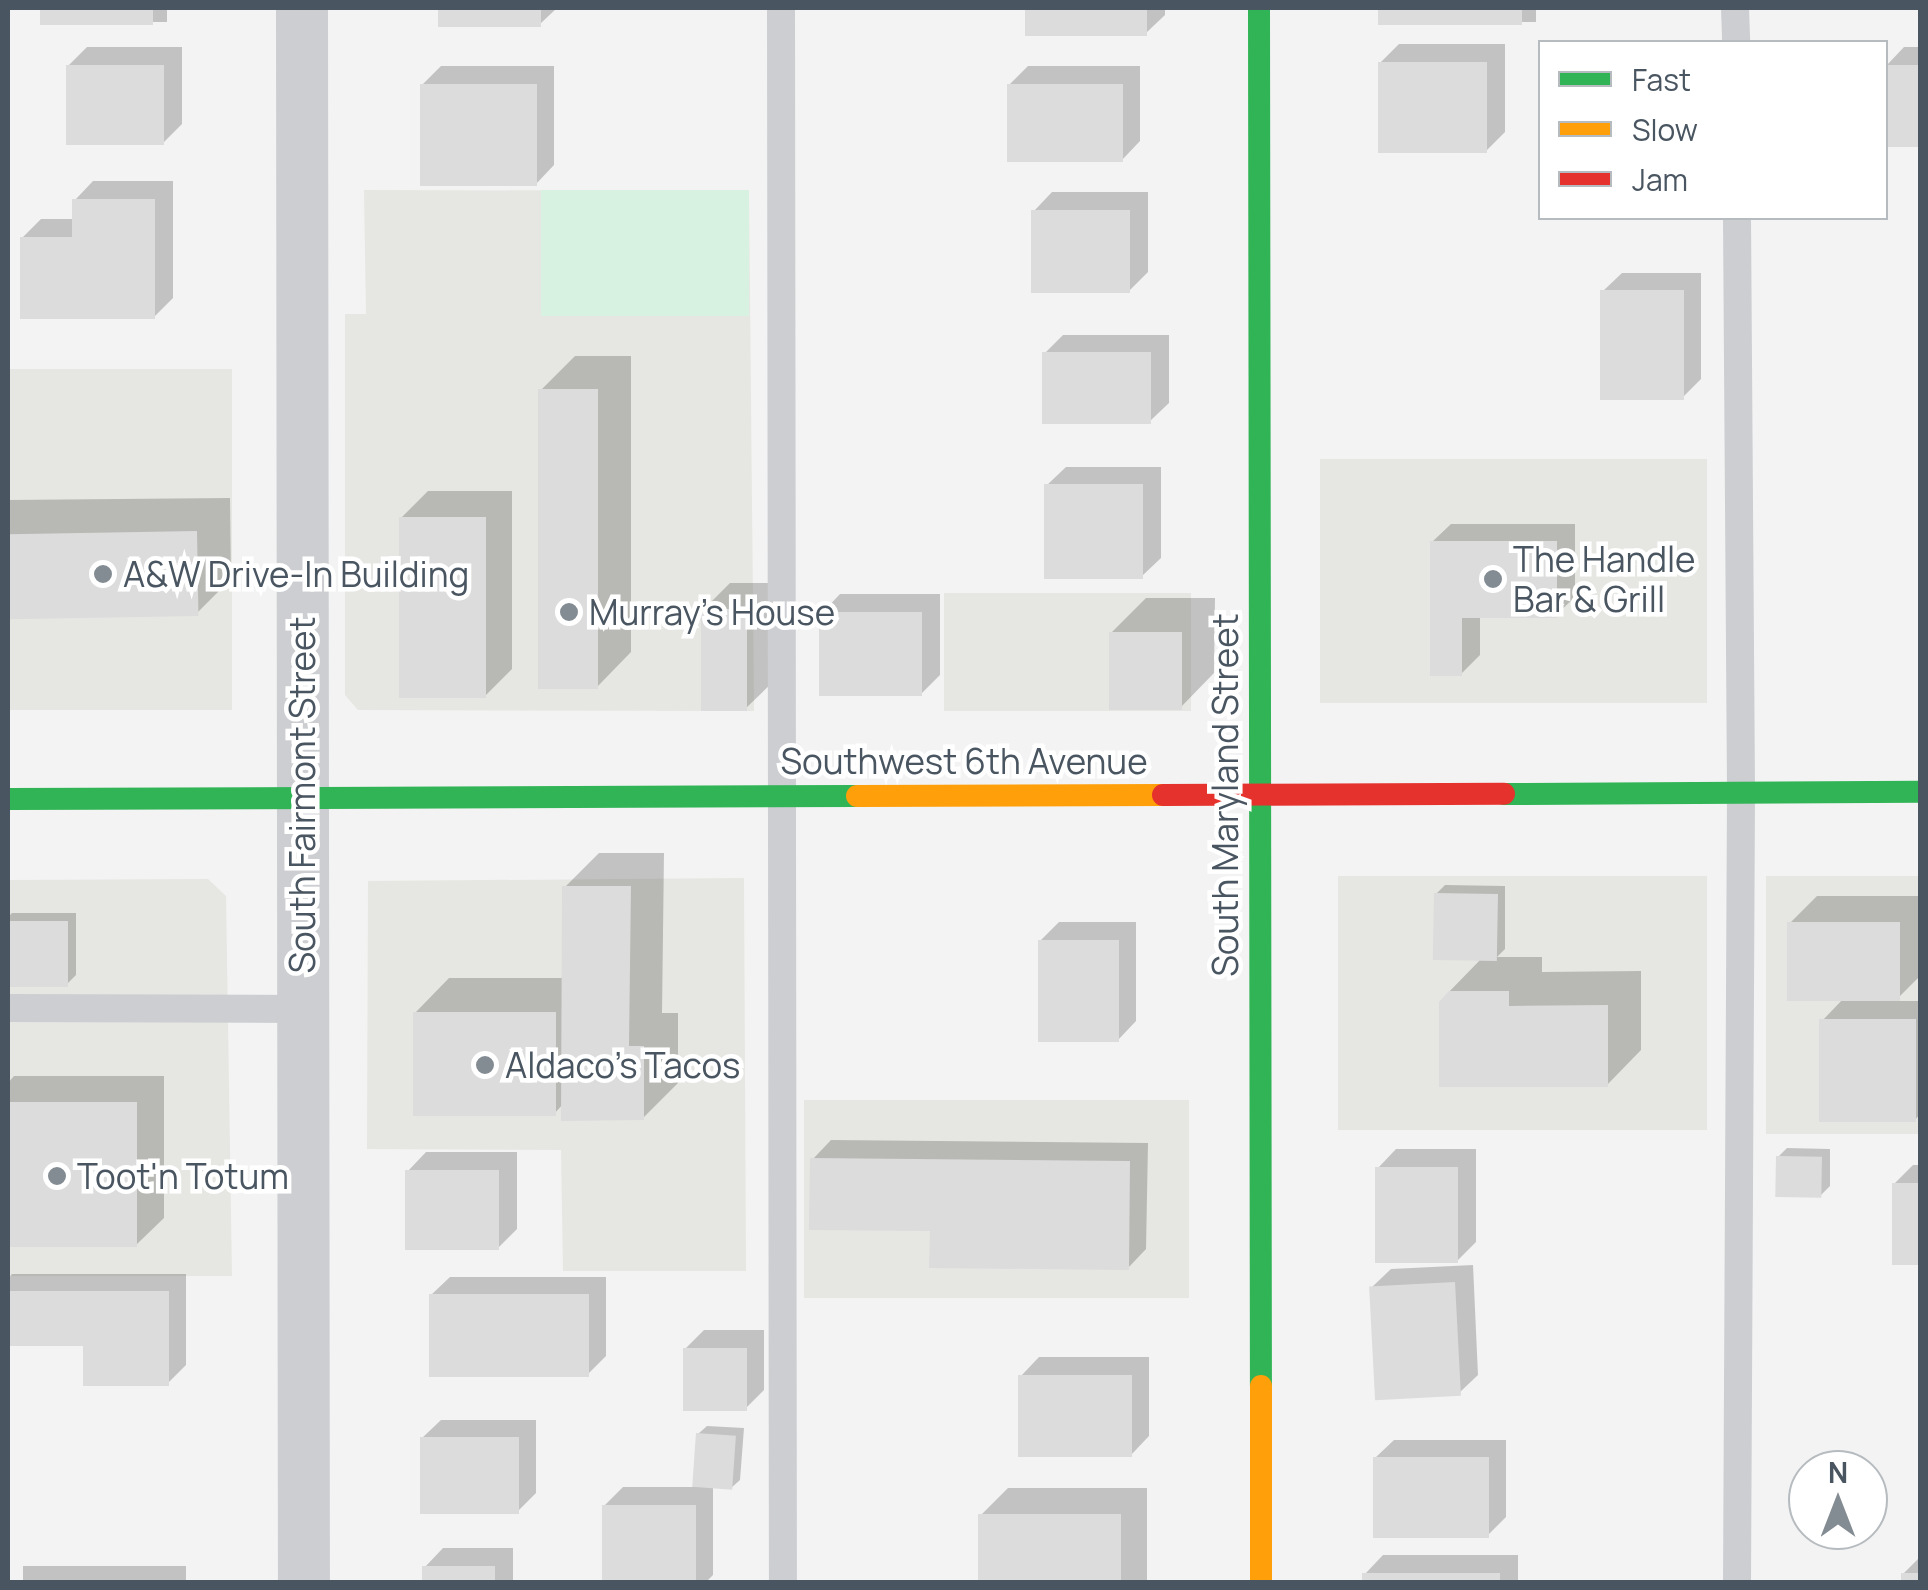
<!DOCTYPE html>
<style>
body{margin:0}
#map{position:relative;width:1928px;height:1590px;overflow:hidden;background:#f3f3f3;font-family:Manrope,sans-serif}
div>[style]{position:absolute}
.commercial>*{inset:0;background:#e6e6e2;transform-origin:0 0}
.green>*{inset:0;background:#d8f2e2;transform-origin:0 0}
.shadow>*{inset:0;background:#0003;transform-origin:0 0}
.building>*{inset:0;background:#dcdcdd;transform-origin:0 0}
.lane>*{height:28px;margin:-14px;padding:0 14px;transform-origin:14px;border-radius:14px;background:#ccced1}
.street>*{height:52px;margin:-26px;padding:0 26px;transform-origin:26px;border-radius:26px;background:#ccced1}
.fast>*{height:22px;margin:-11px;padding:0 11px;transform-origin:11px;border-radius:11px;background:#30b455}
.slow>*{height:22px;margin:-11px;padding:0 11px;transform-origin:11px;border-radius:11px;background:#ff9f0a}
.jam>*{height:22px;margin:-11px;padding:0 11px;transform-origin:11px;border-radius:11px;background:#e5322d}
.dots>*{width:28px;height:28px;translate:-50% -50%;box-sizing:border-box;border:5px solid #fff;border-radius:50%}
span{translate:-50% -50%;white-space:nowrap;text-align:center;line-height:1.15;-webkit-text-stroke:9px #fff;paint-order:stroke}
.poi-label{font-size:35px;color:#495560}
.left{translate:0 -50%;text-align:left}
.street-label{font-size:35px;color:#495560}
.frame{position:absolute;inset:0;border:10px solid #495560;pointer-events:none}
.legend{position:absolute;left:1538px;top:40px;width:350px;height:180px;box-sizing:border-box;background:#fff;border:2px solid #b6bbbf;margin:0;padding:12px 18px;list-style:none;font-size:30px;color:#495560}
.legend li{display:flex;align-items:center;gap:20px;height:50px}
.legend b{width:50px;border:2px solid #b6bbbf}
.north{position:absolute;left:1788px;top:1450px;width:100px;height:100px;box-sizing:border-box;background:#fff;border:2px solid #b6bbbf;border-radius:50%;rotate:0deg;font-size:28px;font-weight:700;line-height:40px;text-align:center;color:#495560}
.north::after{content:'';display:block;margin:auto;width:35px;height:45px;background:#848c93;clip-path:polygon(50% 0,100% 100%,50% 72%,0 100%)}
</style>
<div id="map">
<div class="commercial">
<i style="clip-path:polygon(364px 190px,749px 191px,754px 711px,358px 710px,345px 695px,345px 314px,366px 314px)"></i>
<i style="left:232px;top:369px;width:341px;height:224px;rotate:90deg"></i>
<i style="left:1320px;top:459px;width:387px;height:244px"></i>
<i style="left:944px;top:593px;width:247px;height:118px"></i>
<i style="left:1707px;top:876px;width:254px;height:369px;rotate:90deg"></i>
<i style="left:1766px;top:876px;width:154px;height:258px"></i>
<i style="clip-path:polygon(744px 878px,746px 1271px,563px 1271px,561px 1150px,367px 1149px,368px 881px)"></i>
<i style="clip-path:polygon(208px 879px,226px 896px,232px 1276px,8px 1276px,8px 880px)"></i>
<i style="left:1189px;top:1100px;width:198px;height:385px;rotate:90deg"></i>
</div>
<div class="green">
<i style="left:541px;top:190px;width:208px;height:126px"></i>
</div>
<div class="shadow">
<i style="left:42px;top:8px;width:125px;height:14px"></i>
<i style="clip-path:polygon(440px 8px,557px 8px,540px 24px,440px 24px)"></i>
<i style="clip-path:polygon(1027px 8px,1165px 8px,1165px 15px,1146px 33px,1027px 33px)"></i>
<i style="left:1380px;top:8px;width:156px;height:14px"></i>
<i style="clip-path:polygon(1399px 44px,1505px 44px,1505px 132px,1486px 151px,1380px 63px)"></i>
<i style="clip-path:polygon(87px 47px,182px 47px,182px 124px,163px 143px,68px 66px)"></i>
<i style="clip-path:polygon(1904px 47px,1920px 47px,1920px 145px,1886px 145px,1886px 66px)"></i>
<i style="clip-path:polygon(441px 66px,554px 66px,554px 165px,536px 184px,422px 85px)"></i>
<i style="clip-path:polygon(1028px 66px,1140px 66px,1140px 141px,1122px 160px,1009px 85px)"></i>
<i style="clip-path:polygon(93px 181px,173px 181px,173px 298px,154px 317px,22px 238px,41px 219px,75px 219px,75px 200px)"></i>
<i style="clip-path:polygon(1052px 192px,1148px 192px,1148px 272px,1129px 291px,1034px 211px)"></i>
<i style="clip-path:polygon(1622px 273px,1701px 273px,1701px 379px,1683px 397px,1603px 291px)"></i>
<i style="clip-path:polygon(1063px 335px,1169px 335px,1169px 403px,1150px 421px,1045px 353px)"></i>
<i style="clip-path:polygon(575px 356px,631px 356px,631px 652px,597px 687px,541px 390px)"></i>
<i style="clip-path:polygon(1066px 467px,1161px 467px,1161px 558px,1142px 576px,1047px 485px)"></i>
<i style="clip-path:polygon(428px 491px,512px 491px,512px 669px,485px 696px,401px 518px)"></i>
<i style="clip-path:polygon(230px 498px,231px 579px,197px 613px,8px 615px,8px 500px)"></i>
<i style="clip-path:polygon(1451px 524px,1575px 524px,1575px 597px,1556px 615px,1480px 615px,1480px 655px,1461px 674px,1432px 542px)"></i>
<i style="clip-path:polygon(730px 583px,773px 583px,773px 682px,745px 709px,703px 610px)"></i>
<i style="clip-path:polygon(840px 594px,940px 594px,940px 675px,921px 694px,822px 613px)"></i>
<i style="clip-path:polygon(1146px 598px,1215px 598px,1214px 673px,1180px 708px,1111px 633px)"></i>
<i style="clip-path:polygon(599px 853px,664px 853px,662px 1013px,678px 1013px,678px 1083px,643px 1118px,564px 1103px,554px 1114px,415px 1013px,449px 978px,564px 978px,565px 887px)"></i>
<i style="clip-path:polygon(1445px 885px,1505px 886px,1505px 949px,1497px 957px,1542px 957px,1542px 972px,1641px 971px,1641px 1050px,1607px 1085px,1441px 1085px,1445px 996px,1482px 958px,1436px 894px)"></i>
<i style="clip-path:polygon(1817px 896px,1920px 896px,1920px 976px,1895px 1001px,1920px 1001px,1920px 1114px,1915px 1120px,1822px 1021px,1844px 998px,1790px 923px)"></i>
<i style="clip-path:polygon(12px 913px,76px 913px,76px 975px,67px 984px,8px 984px,8px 917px)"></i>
<i style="clip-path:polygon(1059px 922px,1136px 922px,1136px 1021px,1118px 1040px,1040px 941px)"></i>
<i style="clip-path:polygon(14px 1076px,164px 1076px,164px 1218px,136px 1245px,8px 1245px,8px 1083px)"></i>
<i style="clip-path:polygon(831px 1140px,1148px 1143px,1146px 1249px,1128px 1268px,933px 1229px,813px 1159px)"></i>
<i style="clip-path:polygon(1787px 1148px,1830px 1149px,1830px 1186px,1821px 1195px,1778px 1157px)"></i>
<i style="clip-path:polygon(1396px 1149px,1476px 1149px,1476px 1242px,1457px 1261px,1378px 1168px)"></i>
<i style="clip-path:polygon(426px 1152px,517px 1152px,517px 1229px,498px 1248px,408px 1171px)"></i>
<i style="clip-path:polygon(1913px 1165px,1920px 1165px,1920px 1263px,1894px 1263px,1894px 1184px)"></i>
<i style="clip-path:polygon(1473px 1265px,1478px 1375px,1459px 1393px,1372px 1287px,1391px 1269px)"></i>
<i style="clip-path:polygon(12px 1274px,186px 1274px,186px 1365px,168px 1383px,85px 1343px,8px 1343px,8px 1279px)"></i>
<i style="clip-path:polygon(450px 1277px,606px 1277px,606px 1356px,588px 1374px,431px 1295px)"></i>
<i style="clip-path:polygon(704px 1330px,764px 1330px,764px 1390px,745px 1409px,685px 1349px)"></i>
<i style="clip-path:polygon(1039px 1357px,1149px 1357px,1149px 1436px,1131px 1455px,1021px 1376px)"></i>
<i style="clip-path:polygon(441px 1420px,536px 1420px,536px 1493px,518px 1511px,422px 1438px)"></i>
<i style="clip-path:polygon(707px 1426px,744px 1428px,740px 1480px,731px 1488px,713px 1487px,713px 1575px,706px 1582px,604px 1582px,604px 1506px,623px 1487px,693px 1487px,698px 1434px)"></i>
<i style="clip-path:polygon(1394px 1440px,1506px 1440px,1506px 1517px,1488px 1535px,1375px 1458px)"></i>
<i style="clip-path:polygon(1008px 1488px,1147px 1488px,1147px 1582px,981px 1582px,981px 1515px)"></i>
<i style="clip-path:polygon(443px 1548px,513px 1548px,513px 1582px,425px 1582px,425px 1567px)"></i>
<i style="clip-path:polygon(1383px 1555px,1518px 1555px,1518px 1582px,1365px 1582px,1365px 1574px)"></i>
<i style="clip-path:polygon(1920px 1557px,1920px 1582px,1903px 1582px,1903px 1574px)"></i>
<i style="left:23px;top:1566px;width:163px;height:22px"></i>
</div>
<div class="building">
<i style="left:40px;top:8px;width:113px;height:17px"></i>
<i style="left:438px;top:8px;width:103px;height:19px"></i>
<i style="left:1025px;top:8px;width:122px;height:28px"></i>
<i style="left:1378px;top:8px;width:144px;height:17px"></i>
<i style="left:1378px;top:62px;width:109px;height:91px"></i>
<i style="left:66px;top:65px;width:98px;height:80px"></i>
<i style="left:1886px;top:65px;width:34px;height:82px"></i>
<i style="left:420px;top:84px;width:117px;height:102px"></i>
<i style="left:1007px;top:84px;width:116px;height:78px"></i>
<i style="clip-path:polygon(72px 199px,155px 199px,155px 319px,20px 319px,20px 237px,72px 237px)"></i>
<i style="left:1031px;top:210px;width:99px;height:83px"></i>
<i style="left:1600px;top:290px;width:84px;height:110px"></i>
<i style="left:1042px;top:352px;width:109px;height:72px"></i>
<i style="left:538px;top:389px;width:60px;height:300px"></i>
<i style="left:1044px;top:484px;width:99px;height:95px"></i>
<i style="left:399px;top:517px;width:87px;height:181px"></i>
<i style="left:197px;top:531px;width:85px;height:189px;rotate:89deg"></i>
<i style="clip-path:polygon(1430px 541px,1557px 541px,1557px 618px,1462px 618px,1462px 676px,1430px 676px)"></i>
<i style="left:701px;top:609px;width:46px;height:102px"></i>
<i style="left:819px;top:612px;width:103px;height:84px"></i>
<i style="left:1109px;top:632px;width:73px;height:78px"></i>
<i style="clip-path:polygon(562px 886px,631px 886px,629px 1046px,644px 1046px,644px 1120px,561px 1121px)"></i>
<i style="left:1434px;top:893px;width:64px;height:67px;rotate:1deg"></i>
<i style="left:8px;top:921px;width:60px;height:66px"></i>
<i style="left:1787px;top:922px;width:113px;height:79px"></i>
<i style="left:1038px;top:940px;width:81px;height:102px"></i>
<i style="clip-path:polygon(1449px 991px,1509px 991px,1509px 1006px,1608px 1005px,1608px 1087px,1439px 1087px,1439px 1002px)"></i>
<i style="left:413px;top:1012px;width:143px;height:104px"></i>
<i style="left:1916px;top:1019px;width:103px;height:97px;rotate:90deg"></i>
<i style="left:8px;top:1102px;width:129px;height:145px"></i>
<i style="left:1776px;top:1156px;width:46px;height:41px;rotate:1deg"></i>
<i style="clip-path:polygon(810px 1158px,1130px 1161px,1129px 1270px,929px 1268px,930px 1231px,809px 1230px)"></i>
<i style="left:1375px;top:1167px;width:83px;height:96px"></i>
<i style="left:405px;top:1170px;width:94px;height:80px"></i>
<i style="left:1892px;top:1183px;width:28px;height:82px"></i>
<i style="left:1455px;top:1282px;width:114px;height:86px;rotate:87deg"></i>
<i style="clip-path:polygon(8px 1291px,169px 1291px,169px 1386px,83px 1386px,83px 1346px,8px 1346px)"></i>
<i style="left:429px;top:1294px;width:160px;height:83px"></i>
<i style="left:683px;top:1348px;width:64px;height:63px"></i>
<i style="left:1018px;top:1375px;width:114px;height:82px"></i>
<i style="left:696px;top:1433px;width:40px;height:54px;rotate:4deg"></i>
<i style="left:420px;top:1437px;width:99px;height:77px"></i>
<i style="left:1373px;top:1457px;width:116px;height:81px"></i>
<i style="left:602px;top:1505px;width:94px;height:77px"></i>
<i style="left:978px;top:1514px;width:143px;height:68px"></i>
<i style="left:422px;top:1566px;width:73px;height:16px"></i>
<i style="left:1362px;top:1573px;width:138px;height:9px"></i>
<i style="left:1901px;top:1573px;width:19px;height:9px"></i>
</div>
<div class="lane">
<i style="left:781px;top:8px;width:1574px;rotate:89.93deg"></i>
<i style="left:1735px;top:8px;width:34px;rotate:88deg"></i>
<i style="left:1737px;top:218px;width:575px;rotate:89.6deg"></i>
<i style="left:1741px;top:793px;width:789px;rotate:90.29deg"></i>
<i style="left:8px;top:1008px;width:294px;rotate:0.2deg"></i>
</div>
<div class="street">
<i style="left:302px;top:8px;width:1574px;rotate:89.93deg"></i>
</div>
<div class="fast">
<i style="left:1259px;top:8px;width:1378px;rotate:89.92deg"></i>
<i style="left:1504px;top:794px;width:416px;rotate:-0.3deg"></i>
<i style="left:8px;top:799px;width:849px;rotate:-0.2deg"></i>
</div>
<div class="slow">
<i style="left:857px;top:796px;width:306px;rotate:-0.2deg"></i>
<i style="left:1261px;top:1386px;width:196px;rotate:90deg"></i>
</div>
<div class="jam">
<i style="left:1163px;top:795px;width:341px;rotate:-0.2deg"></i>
</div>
<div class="dots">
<i style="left:103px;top:574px;background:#848c93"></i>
<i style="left:1493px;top:579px;background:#848c93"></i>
<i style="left:569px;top:612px;background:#848c93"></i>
<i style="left:485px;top:1065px;background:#848c93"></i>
<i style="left:57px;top:1176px;background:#848c93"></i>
</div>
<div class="poi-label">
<span class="left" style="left:1513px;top:579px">The Handle<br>Bar &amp; Grill</span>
<span class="left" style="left:123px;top:574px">A&amp;W Drive-In Building</span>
<span class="left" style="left:589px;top:612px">Murray's House</span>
<span class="left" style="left:505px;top:1065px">Aldaco's Tacos</span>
<span class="left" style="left:77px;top:1176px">Toot'n Totum</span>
</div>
<div class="street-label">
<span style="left:964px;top:761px">Southwest 6th Avenue</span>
<span style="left:302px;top:795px;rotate:-90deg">South Fairmont Street</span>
<span style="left:1225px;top:795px;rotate:-90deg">South Maryland Street</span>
</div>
<div class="frame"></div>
<ul class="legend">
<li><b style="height:12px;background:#30b455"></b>Fast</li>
<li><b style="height:12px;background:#ff9f0a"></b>Slow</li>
<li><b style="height:12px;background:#e5322d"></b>Jam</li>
</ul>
<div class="north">N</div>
</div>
